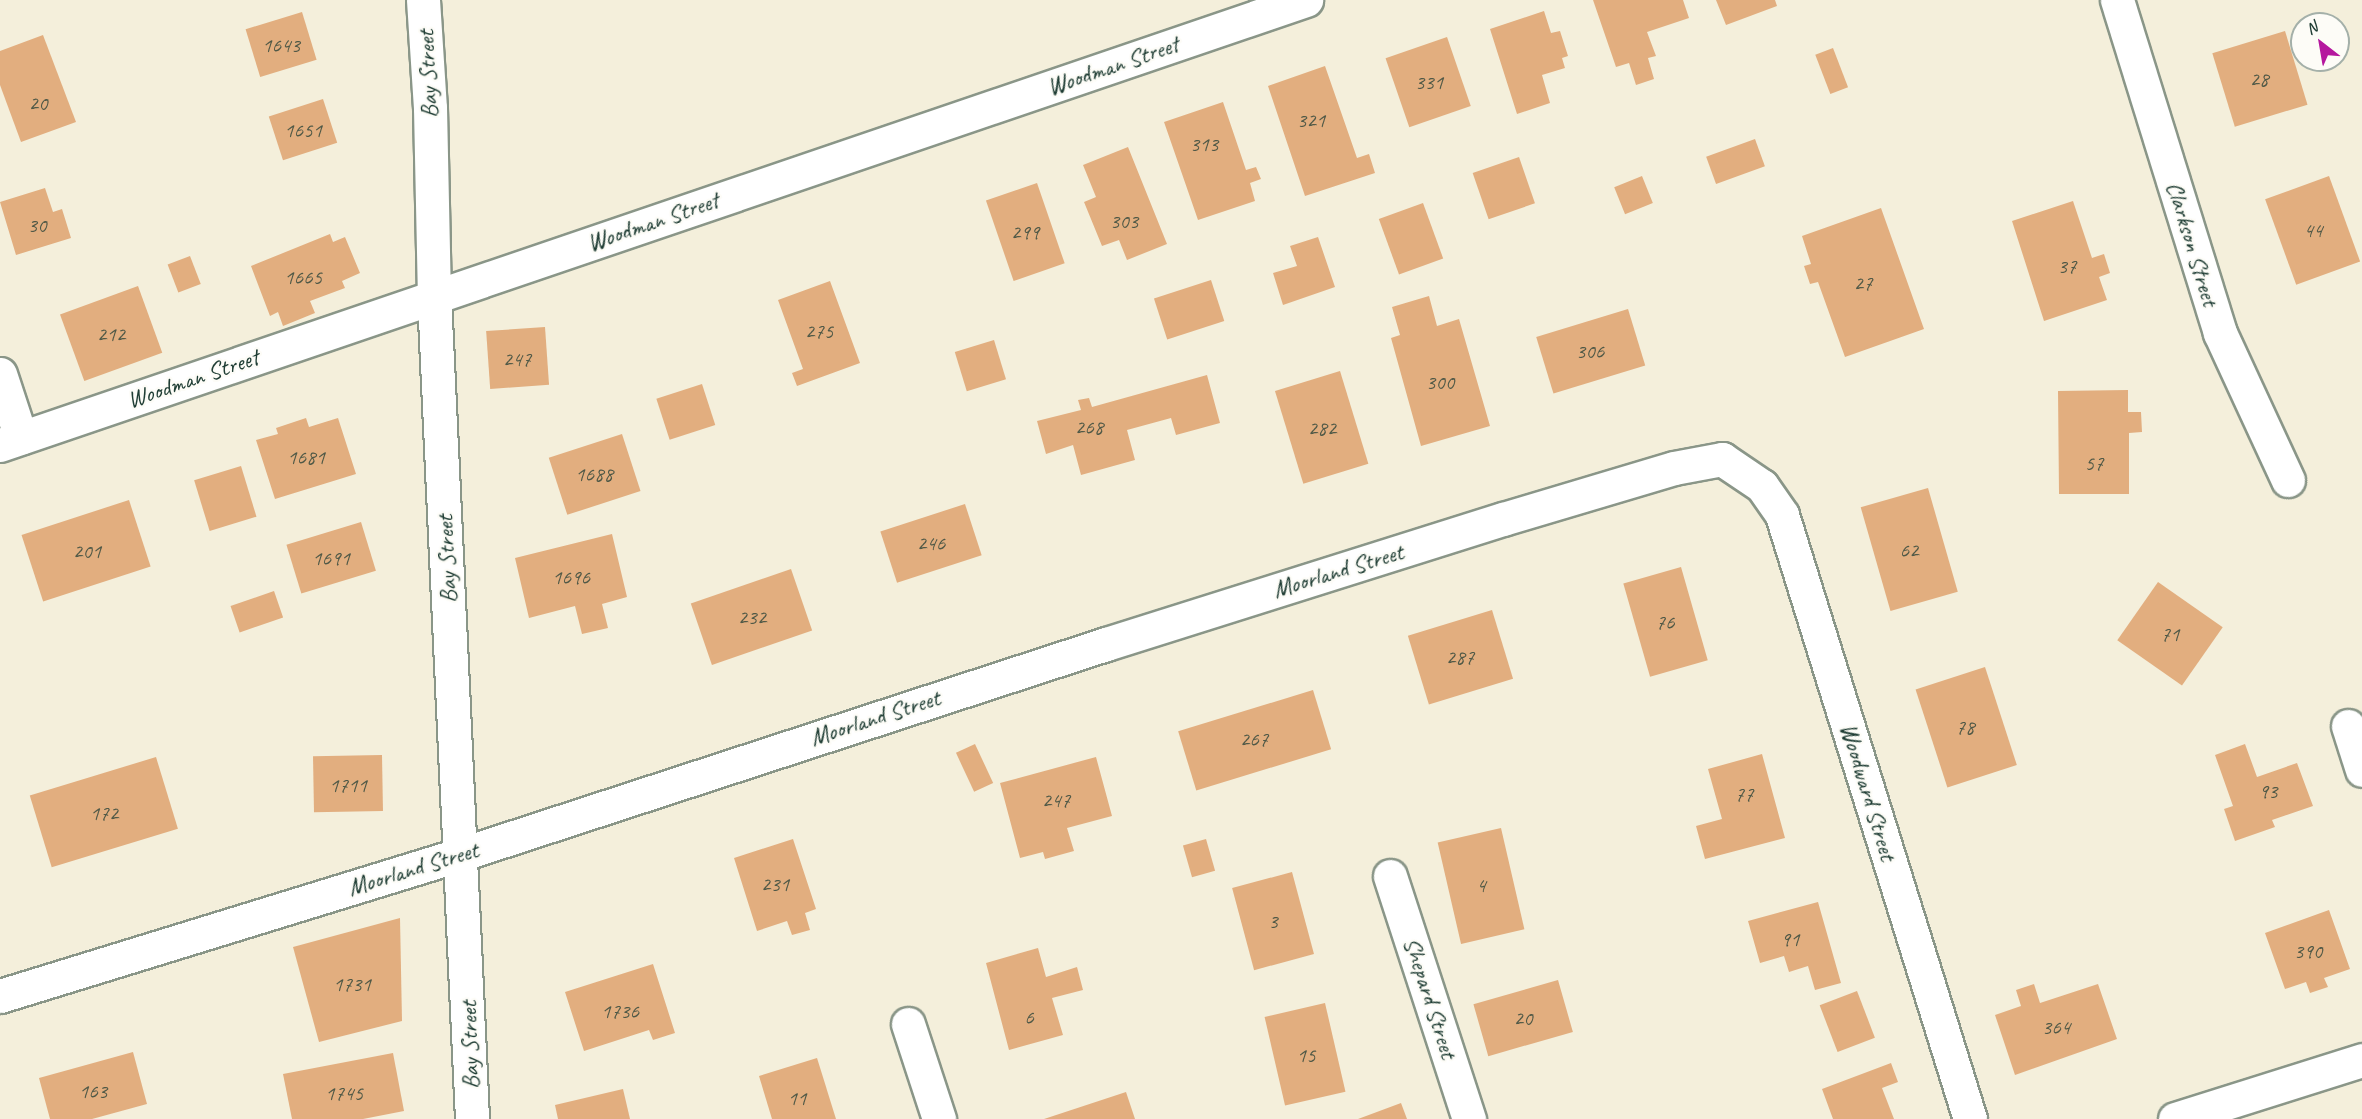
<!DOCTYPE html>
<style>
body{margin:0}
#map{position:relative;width:2362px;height:1119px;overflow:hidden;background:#f4efdb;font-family:Caveat,sans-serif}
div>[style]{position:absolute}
.building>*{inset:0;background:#e2ae7f;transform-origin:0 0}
.roads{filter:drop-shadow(2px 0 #8a9688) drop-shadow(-2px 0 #8a9688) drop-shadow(0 2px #8a9688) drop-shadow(0 -2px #8a9688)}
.minor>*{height:33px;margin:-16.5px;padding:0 16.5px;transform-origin:16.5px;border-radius:16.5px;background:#fff}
.major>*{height:33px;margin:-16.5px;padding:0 16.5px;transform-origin:16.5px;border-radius:16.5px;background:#fff}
span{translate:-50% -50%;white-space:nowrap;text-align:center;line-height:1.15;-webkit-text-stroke:4.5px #fdfcf7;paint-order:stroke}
.number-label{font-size:21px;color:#505947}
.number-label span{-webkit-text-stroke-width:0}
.street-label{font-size:24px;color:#1f3d34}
.north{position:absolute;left:2290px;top:12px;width:60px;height:60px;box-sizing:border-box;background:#fdfcf7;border:2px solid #a4b0a9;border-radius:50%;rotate:329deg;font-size:16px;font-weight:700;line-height:24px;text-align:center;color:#1f3d34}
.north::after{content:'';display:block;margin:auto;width:21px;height:27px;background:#b5179e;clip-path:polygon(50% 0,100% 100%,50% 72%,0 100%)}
</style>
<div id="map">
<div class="building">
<i style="clip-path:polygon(1593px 0,1683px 0,1689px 18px,1647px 32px,1656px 56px,1648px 58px,1654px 79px,1636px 85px,1629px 63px,1616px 67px)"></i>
<i style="clip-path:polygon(1716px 0,1775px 0,1777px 6px,1726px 25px)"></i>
<i style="clip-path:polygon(1544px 11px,1551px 33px,1560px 31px,1568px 56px,1562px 58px,1565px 68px,1542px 75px,1550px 103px,1517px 114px,1490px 29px)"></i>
<i style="left:302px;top:12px;width:50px;height:59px;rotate:73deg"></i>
<i style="left:2285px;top:31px;width:77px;height:76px;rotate:73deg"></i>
<i style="clip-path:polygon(43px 35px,76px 122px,21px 142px,0 85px,0 51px)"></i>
<i style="left:1447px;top:37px;width:73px;height:65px;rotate:71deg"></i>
<i style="left:1833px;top:48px;width:42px;height:19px;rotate:69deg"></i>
<i style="clip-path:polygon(1325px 66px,1357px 158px,1369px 154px,1375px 173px,1305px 196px,1268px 86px)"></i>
<i style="left:323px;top:99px;width:46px;height:57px;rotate:72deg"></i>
<i style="clip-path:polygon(1223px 102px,1246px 170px,1256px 167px,1261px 179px,1250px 183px,1255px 201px,1198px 220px,1164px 122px)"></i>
<i style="left:1755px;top:139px;width:29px;height:52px;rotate:70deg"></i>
<i style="clip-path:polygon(1128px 147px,1167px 244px,1127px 260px,1119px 240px,1102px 246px,1084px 202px,1096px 197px,1083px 165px)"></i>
<i style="left:1519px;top:157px;width:49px;height:49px;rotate:71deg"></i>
<i style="left:1642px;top:176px;width:29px;height:30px;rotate:68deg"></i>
<i style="left:2329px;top:176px;width:91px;height:68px;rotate:70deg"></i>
<i style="left:1037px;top:183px;width:85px;height:54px;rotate:71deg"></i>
<i style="clip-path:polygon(45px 188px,53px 212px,62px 209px,71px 238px,16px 255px,0 202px)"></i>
<i style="clip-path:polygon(2073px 201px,2092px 258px,2104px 254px,2110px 273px,2099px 277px,2107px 300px,2044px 321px,2012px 221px)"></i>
<i style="left:1423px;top:203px;width:59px;height:47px;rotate:70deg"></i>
<i style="clip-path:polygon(1881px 208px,1924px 329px,1845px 357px,1818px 282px,1810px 284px,1804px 266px,1811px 264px,1802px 236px)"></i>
<i style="clip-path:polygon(330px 234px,333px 242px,345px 237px,360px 273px,342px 281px,345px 288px,310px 301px,315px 313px,283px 326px,278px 312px,270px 316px,251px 266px)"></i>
<i style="clip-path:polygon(1318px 237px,1335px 287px,1283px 305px,1273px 273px,1297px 266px,1290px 246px)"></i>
<i style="left:190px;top:256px;width:30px;height:24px;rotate:69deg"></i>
<i style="left:1211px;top:280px;width:43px;height:60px;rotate:72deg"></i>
<i style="clip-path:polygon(830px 281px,860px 363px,797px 386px,792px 373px,803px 369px,778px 300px)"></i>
<i style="left:138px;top:286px;width:71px;height:83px;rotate:70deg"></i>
<i style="clip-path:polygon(1429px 296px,1437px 326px,1459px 319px,1490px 426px,1421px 446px,1391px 338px,1400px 335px,1392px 307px)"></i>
<i style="left:1628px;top:309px;width:59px;height:96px;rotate:73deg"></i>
<i style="left:545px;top:327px;width:58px;height:59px;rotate:86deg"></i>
<i style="left:994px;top:340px;width:41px;height:41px;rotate:73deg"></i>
<i style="left:1340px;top:371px;width:97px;height:68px;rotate:73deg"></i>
<i style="clip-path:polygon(1207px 375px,1220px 423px,1176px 435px,1171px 418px,1127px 430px,1135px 460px,1081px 475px,1073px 445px,1046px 454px,1037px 421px,1081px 410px,1078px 400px,1089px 398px,1092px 407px)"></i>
<i style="left:702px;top:384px;width:43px;height:48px;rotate:72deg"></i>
<i style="clip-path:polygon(2128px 390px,2128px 412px,2141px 412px,2142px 432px,2129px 433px,2129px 494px,2059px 494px,2058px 391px)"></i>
<i style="clip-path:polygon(306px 418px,309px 427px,338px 418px,356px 474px,275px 499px,256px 440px,278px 434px,276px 428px)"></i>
<i style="left:622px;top:434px;width:60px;height:77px;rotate:72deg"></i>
<i style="left:241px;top:466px;width:53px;height:49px;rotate:73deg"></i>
<i style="left:1928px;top:488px;width:108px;height:70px;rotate:74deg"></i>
<i style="left:129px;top:500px;width:70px;height:113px;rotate:72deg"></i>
<i style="left:965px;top:504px;width:54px;height:89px;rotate:72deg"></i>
<i style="left:361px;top:522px;width:51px;height:78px;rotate:73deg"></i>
<i style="clip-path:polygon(612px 534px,627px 597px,602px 604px,608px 628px,582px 634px,575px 606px,529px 618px,515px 558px)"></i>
<i style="left:1681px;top:567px;width:97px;height:60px;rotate:74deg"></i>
<i style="left:791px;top:569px;width:65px;height:106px;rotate:71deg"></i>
<i style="left:2158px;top:582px;width:79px;height:71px;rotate:35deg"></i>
<i style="left:274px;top:591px;width:28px;height:46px;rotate:71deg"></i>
<i style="left:1492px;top:610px;width:72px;height:88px;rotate:73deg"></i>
<i style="left:1985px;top:667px;width:103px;height:73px;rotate:72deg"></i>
<i style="left:1313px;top:690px;width:62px;height:141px;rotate:73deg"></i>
<i style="left:975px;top:744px;width:43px;height:21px;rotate:65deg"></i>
<i style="clip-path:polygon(2245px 744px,2257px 777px,2297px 763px,2313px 806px,2272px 820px,2275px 827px,2235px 841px,2224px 809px,2233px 806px,2215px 755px)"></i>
<i style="clip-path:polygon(1762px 754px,1785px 838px,1705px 859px,1696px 826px,1722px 819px,1708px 769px)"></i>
<i style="left:382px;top:755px;width:56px;height:69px;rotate:89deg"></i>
<i style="left:156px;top:757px;width:75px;height:132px;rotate:73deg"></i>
<i style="clip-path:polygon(1096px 757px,1112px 816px,1067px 828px,1074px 851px,1045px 859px,1043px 852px,1020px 858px,1000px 783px)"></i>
<i style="left:1501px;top:828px;width:104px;height:65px;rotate:77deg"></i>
<i style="clip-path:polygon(793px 839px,816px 909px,805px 913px,810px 930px,792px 935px,787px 921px,757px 931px,734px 858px)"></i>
<i style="left:1206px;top:839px;width:33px;height:24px;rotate:74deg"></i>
<i style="left:1292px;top:872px;width:85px;height:62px;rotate:75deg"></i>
<i style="clip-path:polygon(1818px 902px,1841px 983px,1815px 990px,1808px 966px,1789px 972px,1784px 956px,1760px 963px,1748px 921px)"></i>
<i style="clip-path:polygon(2329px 910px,2350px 969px,2324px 978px,2328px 987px,2310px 993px,2306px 982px,2285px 989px,2265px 933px)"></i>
<i style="clip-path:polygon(400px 918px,402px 1021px,319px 1042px,293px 947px)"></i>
<i style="clip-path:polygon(1038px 948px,1046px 977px,1077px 967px,1083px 990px,1052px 998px,1063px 1035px,1009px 1050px,986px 963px)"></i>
<i style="clip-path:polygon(653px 964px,675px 1033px,653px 1040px,649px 1030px,584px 1051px,565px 992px)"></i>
<i style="left:1558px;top:980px;width:54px;height:88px;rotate:74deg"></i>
<i style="clip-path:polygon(2034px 984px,2040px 1003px,2098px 984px,2117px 1039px,2015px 1075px,1995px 1015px,2021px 1006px,2016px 990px)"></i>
<i style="left:1857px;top:991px;width:50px;height:40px;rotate:69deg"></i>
<i style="left:1325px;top:1003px;width:91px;height:62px;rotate:77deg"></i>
<i style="clip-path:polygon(133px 1052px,147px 1104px,92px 1119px,50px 1119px,39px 1078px)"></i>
<i style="clip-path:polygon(393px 1053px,404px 1111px,363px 1119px,292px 1119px,283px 1074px)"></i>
<i style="clip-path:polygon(817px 1058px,836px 1119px,772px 1119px,759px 1076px)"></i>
<i style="clip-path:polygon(1891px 1063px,1898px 1082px,1882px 1088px,1894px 1119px,1833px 1119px,1822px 1089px)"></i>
<i style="clip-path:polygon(623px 1089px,630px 1119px,558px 1119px,555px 1105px)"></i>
<i style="clip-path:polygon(1126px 1092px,1135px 1119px,1044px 1119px)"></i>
<i style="clip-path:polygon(1401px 1103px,1407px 1119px,1358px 1119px)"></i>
</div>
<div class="roads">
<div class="minor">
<i style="left:2117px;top:0;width:349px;rotate:72.8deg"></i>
<i style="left:2220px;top:333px;width:162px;rotate:65.2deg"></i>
<i style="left:0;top:374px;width:67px;rotate:71.8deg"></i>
<i style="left:0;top:445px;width:1380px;rotate:-18.82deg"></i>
<i style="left:2348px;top:726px;width:46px;rotate:72.3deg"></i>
<i style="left:1390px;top:876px;width:256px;rotate:72deg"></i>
<i style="left:0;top:996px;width:483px;rotate:-17.1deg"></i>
<i style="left:462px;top:854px;width:677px;rotate:-18.06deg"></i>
<i style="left:1106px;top:644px;width:416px;rotate:-17.5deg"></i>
<i style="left:1503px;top:519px;width:178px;rotate:-16.6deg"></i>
<i style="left:1674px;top:468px;width:49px;rotate:-10.6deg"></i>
<i style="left:1722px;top:459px;width:48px;rotate:34deg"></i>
<i style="left:1762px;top:486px;width:35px;rotate:55deg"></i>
<i style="left:1782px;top:515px;width:633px;rotate:72.71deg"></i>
<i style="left:908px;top:1024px;width:100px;rotate:71.9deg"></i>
</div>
<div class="major">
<i style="left:423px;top:0;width:108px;rotate:86.3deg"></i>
<i style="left:430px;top:108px;width:189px;rotate:88.8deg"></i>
<i style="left:434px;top:297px;width:823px;rotate:87.35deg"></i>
<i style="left:2175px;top:1119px;width:196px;rotate:-17.5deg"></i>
</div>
</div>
<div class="number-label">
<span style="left:281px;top:45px">1643</span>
<span style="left:2259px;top:79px">28</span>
<span style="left:1429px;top:82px">331</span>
<span style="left:38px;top:103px">20</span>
<span style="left:1311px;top:120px">321</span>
<span style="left:303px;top:130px">1651</span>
<span style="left:1204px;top:144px">313</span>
<span style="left:1124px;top:221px">303</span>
<span style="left:37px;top:225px">30</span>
<span style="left:2313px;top:230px">44</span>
<span style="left:1025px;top:232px">299</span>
<span style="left:2067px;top:266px">37</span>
<span style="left:303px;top:277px">1665</span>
<span style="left:1863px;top:283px">27</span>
<span style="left:819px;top:331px">275</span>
<span style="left:111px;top:334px">212</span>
<span style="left:1590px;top:351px">306</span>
<span style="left:517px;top:359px">247</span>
<span style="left:1440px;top:382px">300</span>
<span style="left:1089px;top:427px">268</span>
<span style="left:1322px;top:428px">282</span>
<span style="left:306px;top:457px">1681</span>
<span style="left:2094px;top:463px">57</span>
<span style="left:594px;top:474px">1688</span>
<span style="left:931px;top:543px">246</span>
<span style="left:1909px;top:550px">62</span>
<span style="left:87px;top:551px">201</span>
<span style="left:331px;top:558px">1691</span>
<span style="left:571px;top:577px">1696</span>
<span style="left:752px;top:617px">232</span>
<span style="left:1665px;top:622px">76</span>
<span style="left:2170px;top:634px">71</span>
<span style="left:1460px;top:657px">287</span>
<span style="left:1965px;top:727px">78</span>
<span style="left:1254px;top:739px">267</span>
<span style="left:348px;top:785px">1711</span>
<span style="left:2268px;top:791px">93</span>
<span style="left:1744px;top:794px">77</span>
<span style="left:1056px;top:800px">247</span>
<span style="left:104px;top:813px">172</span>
<span style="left:775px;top:884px">231</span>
<span style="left:1481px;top:885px">4</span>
<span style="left:1273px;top:921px">3</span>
<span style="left:1790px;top:939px">91</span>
<span style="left:2308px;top:951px">390</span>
<span style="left:352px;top:984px">1731</span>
<span style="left:620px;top:1011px">1736</span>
<span style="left:1029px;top:1017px">6</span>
<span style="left:1523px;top:1018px">20</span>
<span style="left:2056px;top:1027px">364</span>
<span style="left:1306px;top:1055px">15</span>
<span style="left:93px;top:1091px">163</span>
<span style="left:344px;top:1093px">1745</span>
<span style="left:797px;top:1098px">11</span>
</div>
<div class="street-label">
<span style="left:1113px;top:66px;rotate:-19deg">Woodman Street</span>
<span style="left:428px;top:74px;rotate:-93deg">Bay Street</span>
<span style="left:653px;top:222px;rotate:-19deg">Woodman Street</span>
<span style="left:2192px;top:244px;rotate:73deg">Clarkson Street</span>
<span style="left:193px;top:379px;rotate:-19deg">Woodman Street</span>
<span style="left:447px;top:559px;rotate:-93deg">Bay Street</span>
<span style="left:1338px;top:571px;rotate:-17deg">Moorland Street</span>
<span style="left:875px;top:718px;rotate:-18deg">Moorland Street</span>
<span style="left:1868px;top:792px;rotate:73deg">Woodward Street</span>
<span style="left:413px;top:869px;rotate:-17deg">Moorland Street</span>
<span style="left:1430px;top:998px;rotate:72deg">Shepard Street</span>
<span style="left:470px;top:1045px;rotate:-92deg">Bay Street</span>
</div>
<div class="north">N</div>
</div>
